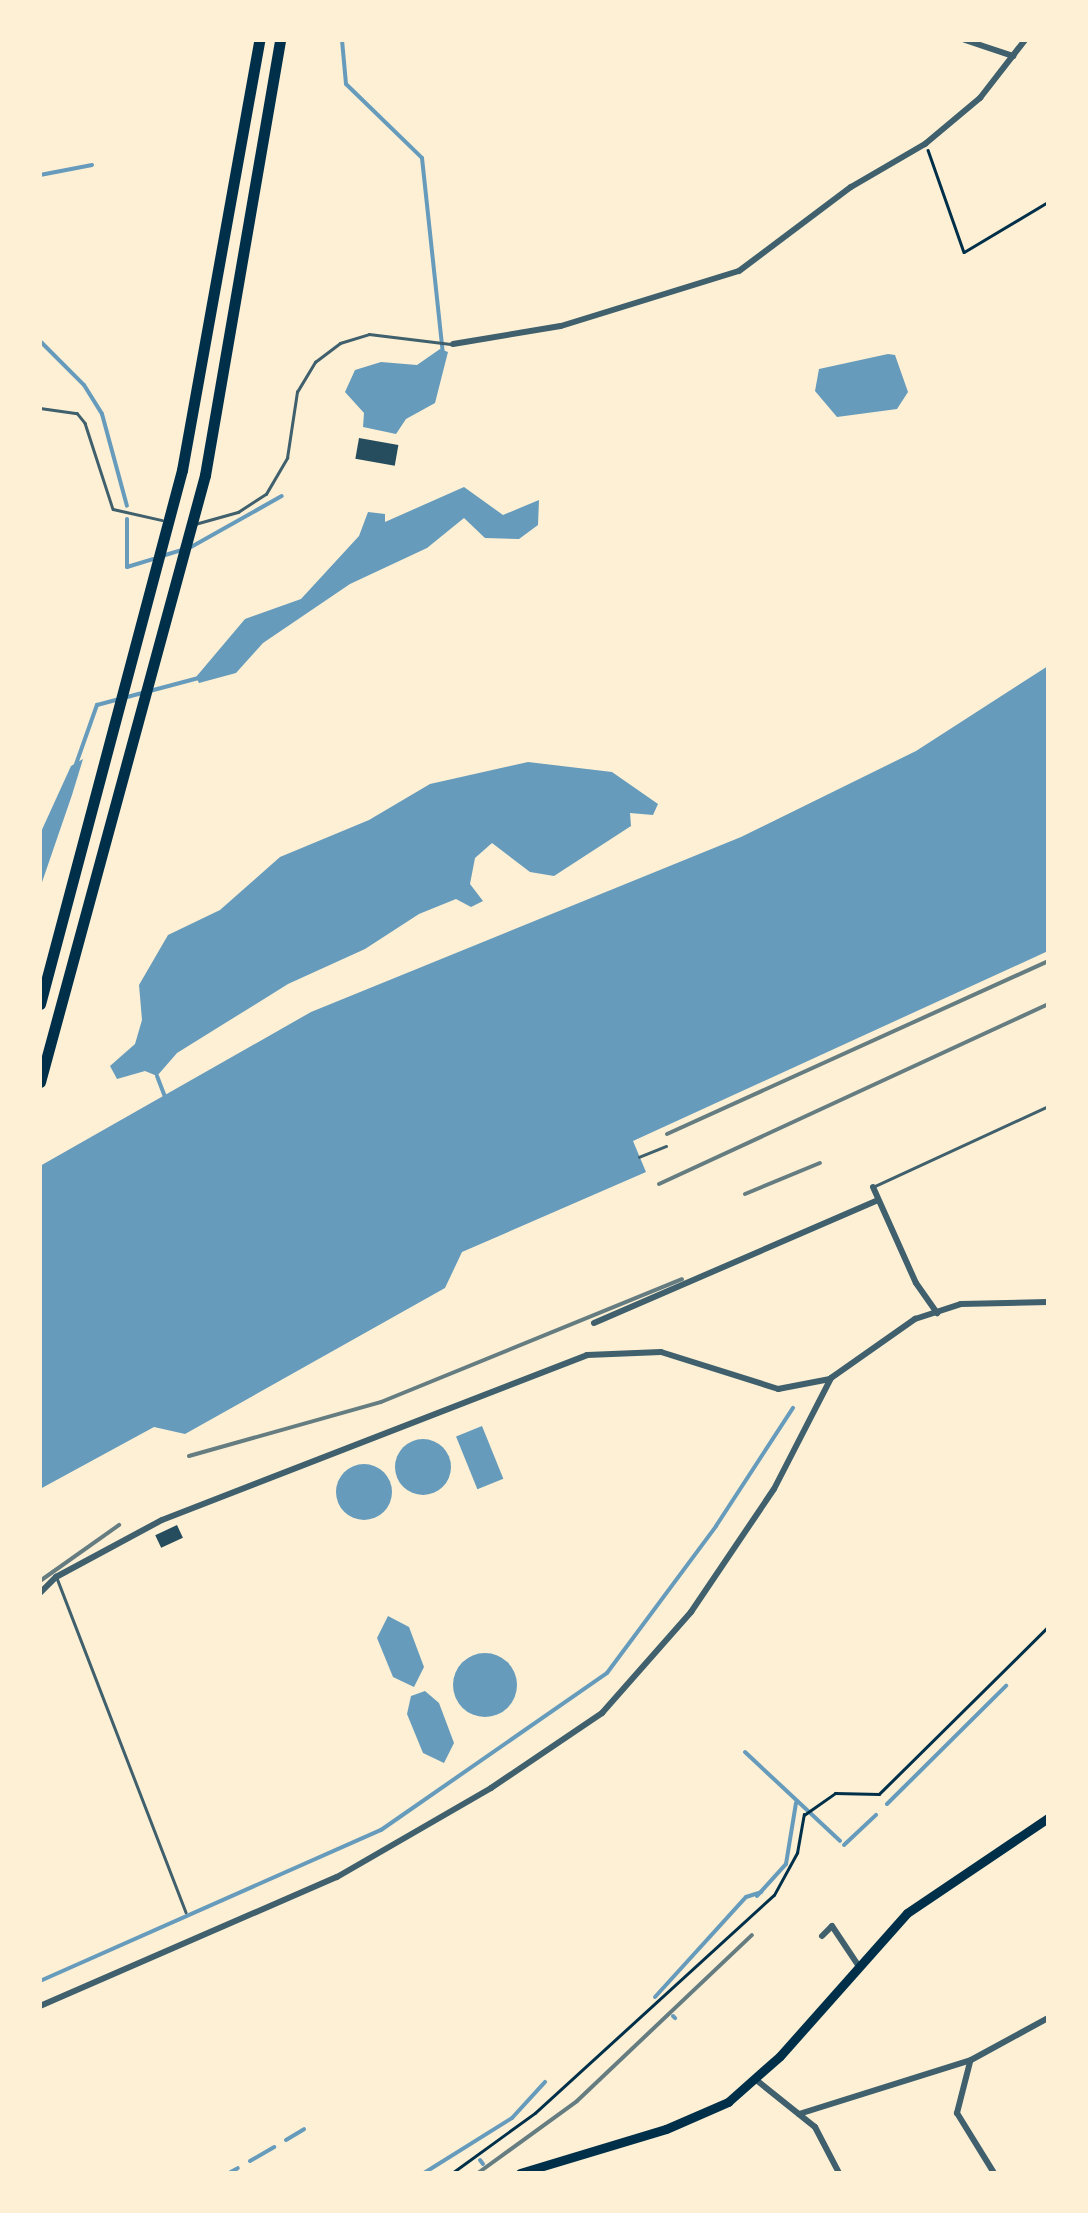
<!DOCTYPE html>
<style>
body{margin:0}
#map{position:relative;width:1088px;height:2213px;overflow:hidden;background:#fdf0d5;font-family:Merriweather,serif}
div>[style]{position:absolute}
.water>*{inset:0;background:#669bbc;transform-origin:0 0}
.round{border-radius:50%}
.stream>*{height:4px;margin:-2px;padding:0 2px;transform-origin:2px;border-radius:2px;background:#669bbc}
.building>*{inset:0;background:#264d5e;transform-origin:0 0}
.path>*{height:2.5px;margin:-1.25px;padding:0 1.25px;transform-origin:1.25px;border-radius:1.25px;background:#003049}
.service>*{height:2.5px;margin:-1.25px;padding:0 1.25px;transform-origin:1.25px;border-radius:1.25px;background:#3f606c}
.minor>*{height:6px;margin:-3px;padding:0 3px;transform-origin:3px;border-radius:3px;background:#3f606c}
.secondary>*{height:9px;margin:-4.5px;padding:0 4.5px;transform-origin:4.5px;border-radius:4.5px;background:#003049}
.motorway>*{height:11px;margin:-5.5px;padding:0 5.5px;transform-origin:5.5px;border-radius:5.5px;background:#003049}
.rail>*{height:4px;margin:-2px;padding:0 2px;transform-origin:2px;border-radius:2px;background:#657d81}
span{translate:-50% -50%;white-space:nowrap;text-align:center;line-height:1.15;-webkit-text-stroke:8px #fdf0d5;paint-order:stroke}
.frame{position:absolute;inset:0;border:42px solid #fdf0d5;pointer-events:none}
</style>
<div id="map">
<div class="water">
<i style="clip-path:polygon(440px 349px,448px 352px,435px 403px,406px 419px,396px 434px,363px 427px,364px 413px,345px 392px,355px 370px,381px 362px,417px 365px)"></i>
<i style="clip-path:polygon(888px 354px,895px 355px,908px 392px,897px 409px,837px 417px,815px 391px,819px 369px)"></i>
<i style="clip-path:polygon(464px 487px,503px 515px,539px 500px,538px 525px,519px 539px,485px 538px,464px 518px,427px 548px,350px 584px,263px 643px,236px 673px,199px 683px,196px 677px,245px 619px,301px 599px,359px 536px,368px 512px,385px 514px,385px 522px)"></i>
<i style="clip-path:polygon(1048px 666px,1048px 951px,633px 1141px,646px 1172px,462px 1252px,445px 1288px,185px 1434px,154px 1427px,40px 1489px,40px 1166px,311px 1012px,741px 837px,916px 751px)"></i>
<i style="clip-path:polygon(83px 759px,72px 795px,40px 888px,40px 834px,71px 766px)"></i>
<i style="clip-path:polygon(528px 762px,612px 772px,658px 804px,653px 815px,630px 813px,631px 826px,554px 876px,530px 872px,492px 843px,475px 858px,470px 884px,483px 901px,471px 907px,456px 899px,419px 914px,365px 949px,288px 984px,177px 1053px,157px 1076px,145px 1071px,117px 1079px,110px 1066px,135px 1044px,142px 1020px,139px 985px,168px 935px,220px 910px,280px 857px,369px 820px,430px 784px)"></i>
<i style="left:482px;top:1426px;width:57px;height:28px;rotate:68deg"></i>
<i class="round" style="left:395px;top:1439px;width:56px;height:56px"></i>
<i class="round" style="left:336px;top:1464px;width:56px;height:56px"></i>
<i style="clip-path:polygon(388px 1616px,409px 1627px,424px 1667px,414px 1687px,393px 1677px,377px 1638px)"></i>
<i class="round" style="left:453px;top:1653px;width:64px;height:64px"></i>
<i style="clip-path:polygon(425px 1691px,439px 1703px,454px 1743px,444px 1763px,423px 1753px,407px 1714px,411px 1696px)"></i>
</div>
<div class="stream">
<i style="left:342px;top:40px;width:44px;rotate:84.8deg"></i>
<i style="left:346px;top:84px;width:106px;rotate:44.2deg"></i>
<i style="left:422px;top:158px;width:197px;rotate:83.9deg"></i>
<i style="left:40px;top:175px;width:53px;rotate:-10.9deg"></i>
<i style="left:40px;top:341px;width:62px;rotate:45deg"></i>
<i style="left:84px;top:385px;width:34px;rotate:58deg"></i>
<i style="left:102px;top:414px;width:95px;rotate:74.8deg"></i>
<i style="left:127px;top:519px;width:48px;rotate:90deg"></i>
<i style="left:127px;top:567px;width:27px;rotate:-17deg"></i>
<i style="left:191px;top:547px;width:104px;rotate:-29.3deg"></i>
<i style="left:162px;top:556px;width:21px;rotate:-17deg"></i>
<i style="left:75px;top:767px;width:66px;rotate:-70.5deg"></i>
<i style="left:97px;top:705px;width:109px;rotate:-14.9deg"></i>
<i style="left:157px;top:1076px;width:26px;rotate:69deg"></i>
<i style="left:745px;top:1752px;width:130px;rotate:43.1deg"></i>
<i style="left:887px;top:1804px;width:168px;rotate:-44.8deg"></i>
<i style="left:844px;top:1845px;width:44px;rotate:-43.2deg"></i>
<i style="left:757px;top:1896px;width:43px;rotate:-47.8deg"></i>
<i style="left:786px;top:1864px;width:62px;rotate:-80.7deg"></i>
<i style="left:40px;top:1981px;width:373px;rotate:-23.9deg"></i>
<i style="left:381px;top:1830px;width:275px;rotate:-34.8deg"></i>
<i style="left:607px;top:1673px;width:183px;rotate:-53.4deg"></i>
<i style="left:716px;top:1526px;width:141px;rotate:-56.9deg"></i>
<i style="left:655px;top:1997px;width:135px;rotate:-47.7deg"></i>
<i style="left:746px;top:1897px;width:16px;rotate:-18deg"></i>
<i style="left:673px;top:2016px;width:3px;rotate:45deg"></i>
<i style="left:286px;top:2140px;width:21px;rotate:-31deg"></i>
<i style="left:480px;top:2160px;width:5px;rotate:53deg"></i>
<i style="left:250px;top:2161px;width:28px;rotate:-30deg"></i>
<i style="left:229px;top:2173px;width:10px;rotate:-29deg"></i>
<i style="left:424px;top:2173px;width:104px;rotate:-32deg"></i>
<i style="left:512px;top:2118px;width:49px;rotate:-47.5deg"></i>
</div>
<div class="building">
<i style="left:359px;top:438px;width:40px;height:21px;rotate:10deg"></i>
<i style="left:177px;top:1525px;width:14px;height:24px;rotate:65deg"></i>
</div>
<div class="path">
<i style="left:928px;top:150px;width:108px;rotate:70.6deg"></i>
<i style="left:964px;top:252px;width:98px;rotate:-30.8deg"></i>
<i style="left:452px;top:2173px;width:102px;rotate:-35.9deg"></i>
<i style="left:535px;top:2113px;width:323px;rotate:-42.4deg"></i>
<i style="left:774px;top:1895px;width:48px;rotate:-61.3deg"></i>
<i style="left:797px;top:1853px;width:39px;rotate:-80deg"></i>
<i style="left:804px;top:1815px;width:38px;rotate:-35deg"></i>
<i style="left:835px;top:1793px;width:44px;rotate:1.3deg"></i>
<i style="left:879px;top:1794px;width:238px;rotate:-44.7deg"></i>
</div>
<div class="service">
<i style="left:40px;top:408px;width:37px;rotate:8deg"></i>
<i style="left:77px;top:413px;width:13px;rotate:51deg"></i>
<i style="left:85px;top:423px;width:90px;rotate:72deg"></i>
<i style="left:113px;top:509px;width:50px;rotate:12.7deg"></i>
<i style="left:195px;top:524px;width:45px;rotate:-15.6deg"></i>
<i style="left:238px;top:512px;width:33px;rotate:-33deg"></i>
<i style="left:266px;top:494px;width:42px;rotate:-59.7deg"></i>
<i style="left:287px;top:458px;width:67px;rotate:-81.4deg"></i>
<i style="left:297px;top:392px;width:35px;rotate:-59deg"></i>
<i style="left:315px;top:362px;width:31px;rotate:-37deg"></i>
<i style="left:340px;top:343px;width:30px;rotate:-17deg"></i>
<i style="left:369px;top:334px;width:84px;rotate:6.9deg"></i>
<i style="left:639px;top:1157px;width:29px;rotate:-22deg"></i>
<i style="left:873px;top:1187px;width:193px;rotate:-24.8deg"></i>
<i style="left:57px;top:1578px;width:358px;rotate:68.9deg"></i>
</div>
<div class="minor">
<i style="left:965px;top:40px;width:51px;rotate:18.4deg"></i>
<i style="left:453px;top:344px;width:109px;rotate:-9.5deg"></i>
<i style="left:561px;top:326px;width:186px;rotate:-17.2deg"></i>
<i style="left:739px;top:271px;width:140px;rotate:-36.9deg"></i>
<i style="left:851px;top:187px;width:86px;rotate:-30.2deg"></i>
<i style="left:925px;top:144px;width:72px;rotate:-39.9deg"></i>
<i style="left:980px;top:98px;width:73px;rotate:-52.2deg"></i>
<i style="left:873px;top:1187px;width:105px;rotate:65.9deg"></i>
<i style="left:916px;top:1283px;width:37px;rotate:55deg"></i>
<i style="left:594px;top:1323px;width:309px;rotate:-23.4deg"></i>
<i style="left:40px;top:1593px;width:23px;rotate:-45deg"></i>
<i style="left:56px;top:1577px;width:120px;rotate:-28.3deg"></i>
<i style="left:162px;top:1520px;width:456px;rotate:-21.2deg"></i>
<i style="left:587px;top:1355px;width:74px;rotate:-2.3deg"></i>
<i style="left:661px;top:1352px;width:123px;rotate:17.5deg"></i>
<i style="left:778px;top:1389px;width:53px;rotate:-10.9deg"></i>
<i style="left:822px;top:1936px;width:14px;rotate:-45deg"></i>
<i style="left:832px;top:1926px;width:47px;rotate:56.3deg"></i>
<i style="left:40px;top:2006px;width:324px;rotate:-23.5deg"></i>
<i style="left:337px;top:1877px;width:178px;rotate:-30deg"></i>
<i style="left:491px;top:1788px;width:134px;rotate:-34deg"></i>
<i style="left:602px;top:1713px;width:135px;rotate:-48.6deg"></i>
<i style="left:691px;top:1612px;width:148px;rotate:-56deg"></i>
<i style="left:774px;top:1489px;width:125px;rotate:-62.8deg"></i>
<i style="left:831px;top:1378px;width:103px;rotate:-35.1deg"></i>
<i style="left:915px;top:1319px;width:48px;rotate:-18.1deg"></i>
<i style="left:961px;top:1304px;width:87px;rotate:-1.3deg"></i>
<i style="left:970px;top:2062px;width:53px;rotate:104.3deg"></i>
<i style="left:957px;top:2113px;width:70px;rotate:58.3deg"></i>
<i style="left:755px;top:2079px;width:77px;rotate:38.7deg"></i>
<i style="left:815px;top:2127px;width:52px;rotate:62.4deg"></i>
<i style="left:799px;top:2114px;width:180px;rotate:-17.4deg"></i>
<i style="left:971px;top:2060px;width:88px;rotate:-28.6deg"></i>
</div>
<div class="secondary">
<i style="left:520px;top:2173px;width:152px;rotate:-16.8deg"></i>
<i style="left:666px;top:2129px;width:68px;rotate:-23.5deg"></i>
<i style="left:728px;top:2102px;width:69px;rotate:-41.5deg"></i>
<i style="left:780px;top:2056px;width:191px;rotate:-48.4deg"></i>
<i style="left:907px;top:1913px;width:170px;rotate:-34deg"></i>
</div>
<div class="motorway">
<i style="left:40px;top:1004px;width:553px;rotate:-75.11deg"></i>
<i style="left:182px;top:470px;width:437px;rotate:-79.8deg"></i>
<i style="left:40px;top:1082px;width:629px;rotate:-74.79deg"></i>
<i style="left:205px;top:475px;width:441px;rotate:-80.2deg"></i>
</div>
<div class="rail">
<i style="left:667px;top:1134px;width:418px;rotate:-24.4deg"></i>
<i style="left:659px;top:1184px;width:429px;rotate:-24.8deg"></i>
<i style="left:745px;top:1194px;width:81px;rotate:-22.5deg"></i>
<i style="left:189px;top:1456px;width:199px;rotate:-15.7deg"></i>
<i style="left:381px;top:1402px;width:325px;rotate:-22.2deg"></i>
<i style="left:40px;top:1581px;width:97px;rotate:-35.3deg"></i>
<i style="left:478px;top:2173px;width:122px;rotate:-36deg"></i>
<i style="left:577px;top:2101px;width:241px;rotate:-43.5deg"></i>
</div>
<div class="frame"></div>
</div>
